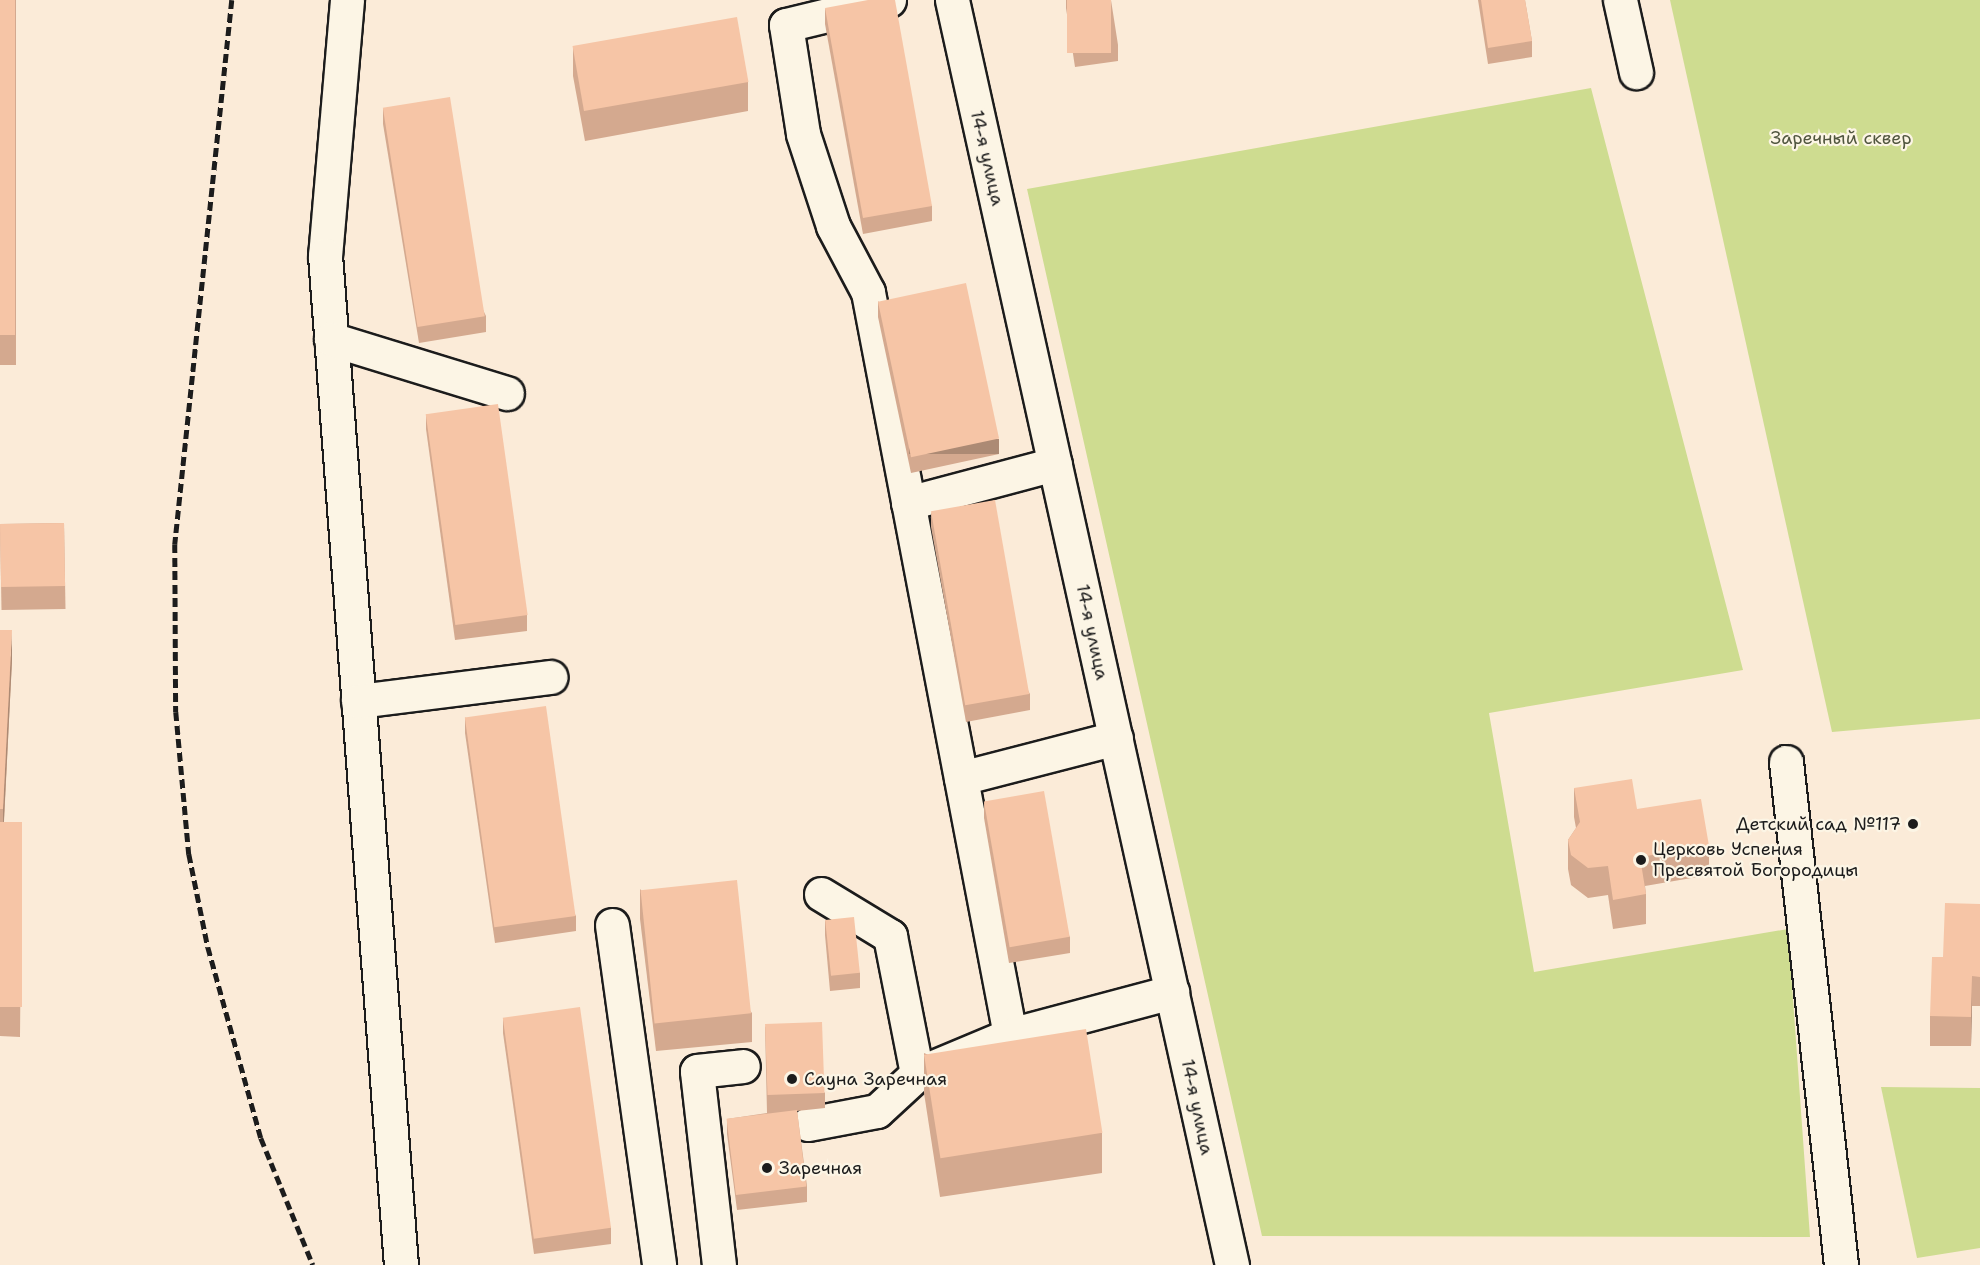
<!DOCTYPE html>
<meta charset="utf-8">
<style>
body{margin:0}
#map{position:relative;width:1980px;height:1265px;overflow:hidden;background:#fbebd8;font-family:"Shantell Sans",sans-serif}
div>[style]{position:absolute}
.green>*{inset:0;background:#cedc90}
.roads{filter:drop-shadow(2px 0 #1c1c1c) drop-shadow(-2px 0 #1c1c1c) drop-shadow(0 2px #1c1c1c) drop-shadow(0 -2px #1c1c1c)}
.minor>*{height:33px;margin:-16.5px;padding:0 16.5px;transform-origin:16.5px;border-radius:16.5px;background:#fcf5e5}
.rail>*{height:4.5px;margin-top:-2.25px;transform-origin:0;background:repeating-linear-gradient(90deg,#1c1c1c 0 9px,transparent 0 13.5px)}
.wall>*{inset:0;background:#d4a98f;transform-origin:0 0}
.shaded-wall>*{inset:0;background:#ac8a74;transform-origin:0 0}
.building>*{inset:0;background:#f6c5a6;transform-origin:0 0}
.dots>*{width:16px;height:16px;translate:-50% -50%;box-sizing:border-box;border:3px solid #fcf5e5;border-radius:50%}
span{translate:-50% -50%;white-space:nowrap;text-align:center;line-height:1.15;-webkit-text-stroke:4.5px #fcf5e5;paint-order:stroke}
.park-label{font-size:18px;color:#51563f}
.street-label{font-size:18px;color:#1c1c1c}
.poi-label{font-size:18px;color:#1c1c1c}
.right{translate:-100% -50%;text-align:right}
.left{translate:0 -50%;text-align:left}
</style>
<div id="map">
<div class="green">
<i style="clip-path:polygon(1670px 0,1980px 0,1980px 719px,1832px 732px)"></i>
<i style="clip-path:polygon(1591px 88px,1743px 670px,1489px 713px,1534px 972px,1788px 929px,1810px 1237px,1262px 1236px,1027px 189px)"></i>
<i style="clip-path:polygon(1881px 1087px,1980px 1088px,1980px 1248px,1917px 1258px)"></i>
</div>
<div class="roads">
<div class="minor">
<i style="left:347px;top:0;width:256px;rotate:94.9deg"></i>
<i style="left:325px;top:255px;width:1013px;rotate:85.7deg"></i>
<i style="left:889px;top:0;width:106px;rotate:166.4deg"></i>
<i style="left:786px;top:25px;width:110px;rotate:81.1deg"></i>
<i style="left:803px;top:134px;width:97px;rotate:71.9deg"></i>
<i style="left:833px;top:226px;width:75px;rotate:62.1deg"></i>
<i style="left:868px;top:292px;width:756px;rotate:79.18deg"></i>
<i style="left:952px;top:0;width:1296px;rotate:77.52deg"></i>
<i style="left:1620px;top:0;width:74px;rotate:77.5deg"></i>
<i style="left:331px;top:339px;width:184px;rotate:17.1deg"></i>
<i style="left:908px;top:503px;width:152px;rotate:-14.9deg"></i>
<i style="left:358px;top:701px;width:194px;rotate:-7.1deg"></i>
<i style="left:1786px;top:762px;width:506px;rotate:83.76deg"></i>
<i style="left:961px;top:778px;width:160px;rotate:-14.5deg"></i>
<i style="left:821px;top:894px;width:81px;rotate:31.3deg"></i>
<i style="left:890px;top:936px;width:141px;rotate:78.9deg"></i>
<i style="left:612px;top:925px;width:343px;rotate:82.1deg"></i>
<i style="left:808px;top:1124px;width:70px;rotate:-10.7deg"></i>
<i style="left:877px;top:1111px;width:54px;rotate:-42.8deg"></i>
<i style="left:917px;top:1074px;width:101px;rotate:-22.8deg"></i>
<i style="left:1010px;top:1035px;width:168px;rotate:-14.9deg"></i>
<i style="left:719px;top:1265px;width:195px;rotate:-96.5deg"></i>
<i style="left:697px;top:1071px;width:46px;rotate:-6.2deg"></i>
</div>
</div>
<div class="rail">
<i style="left:232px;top:0;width:547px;rotate:95.98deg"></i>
<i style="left:175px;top:544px;width:168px;rotate:89.7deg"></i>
<i style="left:176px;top:712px;width:143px;rotate:84.8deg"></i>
<i style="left:189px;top:854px;width:95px;rotate:78.5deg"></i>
<i style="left:208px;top:947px;width:198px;rotate:74.5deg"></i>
<i style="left:261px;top:1138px;width:137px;rotate:67.7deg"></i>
</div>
<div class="wall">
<i style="left:0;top:0;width:16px;height:365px"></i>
<i style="clip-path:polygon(1066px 0,1111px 0,1118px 45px,1118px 61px,1075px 67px,1066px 8px)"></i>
<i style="clip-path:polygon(1478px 0,1525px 0,1532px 41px,1532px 57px,1488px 64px)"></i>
<i style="clip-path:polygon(825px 8px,932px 206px,932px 221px,863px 234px,825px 24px)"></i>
<i style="clip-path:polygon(573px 47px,748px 82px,748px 111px,585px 141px,573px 76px)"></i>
<i style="clip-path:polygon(383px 108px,486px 316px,486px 332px,419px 343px,383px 124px)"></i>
<i style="clip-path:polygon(878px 301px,999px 454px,911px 473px,878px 317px)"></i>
<i style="clip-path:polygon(426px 414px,527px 615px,527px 631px,455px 640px,426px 429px)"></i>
<i style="clip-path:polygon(931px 512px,1030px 694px,1030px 710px,966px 722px,931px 527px)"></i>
<i style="left:64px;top:523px;width:86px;height:64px;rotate:89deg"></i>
<i style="clip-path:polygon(0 630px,12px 660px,4px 822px,22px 822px,20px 1037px,0 1036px)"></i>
<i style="clip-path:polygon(465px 717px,576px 916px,576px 931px,495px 943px,465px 733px)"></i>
<i style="clip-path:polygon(1574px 788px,1637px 809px,1709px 846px,1709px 875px,1645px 886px,1646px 894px,1646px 924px,1613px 929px,1608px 895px,1588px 898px,1571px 885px,1568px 869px,1568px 840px,1576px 828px,1574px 817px)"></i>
<i style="clip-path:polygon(984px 802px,1070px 937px,1070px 953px,1009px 963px,984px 818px)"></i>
<i style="clip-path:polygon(640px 889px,752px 1013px,752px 1042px,656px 1051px,640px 919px)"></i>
<i style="clip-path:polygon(1980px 904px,1980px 1006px,1972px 1006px,1971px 1046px,1930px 1046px,1930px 1016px,1943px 957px)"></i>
<i style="clip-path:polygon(825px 920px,860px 973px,860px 988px,830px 991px,825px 935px)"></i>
<i style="clip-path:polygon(503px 1018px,611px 1228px,611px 1244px,534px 1254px,503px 1033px)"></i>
<i style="clip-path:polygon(765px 1026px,825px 1093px,825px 1108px,797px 1111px,807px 1186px,807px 1202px,737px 1210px,727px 1134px,727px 1119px,767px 1113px)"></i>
<i style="clip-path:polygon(924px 1053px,1102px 1133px,1102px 1173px,940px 1197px,924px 1093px)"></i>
</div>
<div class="shaded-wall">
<i style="left:999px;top:439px;width:15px;height:90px;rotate:90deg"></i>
<i style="clip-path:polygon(12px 630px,12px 660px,3px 838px,3px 809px)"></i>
<i style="clip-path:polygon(1972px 976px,1972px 1006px,1971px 1046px,1971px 1017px)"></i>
</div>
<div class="building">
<i style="left:0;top:0;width:15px;height:335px"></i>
<i style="clip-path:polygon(868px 0,895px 0,932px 206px,863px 218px,825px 8px)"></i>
<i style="left:1067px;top:0;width:44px;height:53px"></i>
<i style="clip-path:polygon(1481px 0,1525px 0,1532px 41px,1488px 48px)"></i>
<i style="left:737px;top:17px;width:66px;height:167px;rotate:80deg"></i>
<i style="left:450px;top:97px;width:222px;height:68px;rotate:81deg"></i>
<i style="left:966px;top:283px;width:159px;height:90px;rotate:78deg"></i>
<i style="left:498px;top:404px;width:213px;height:73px;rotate:82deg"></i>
<i style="left:995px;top:500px;width:197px;height:65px;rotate:80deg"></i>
<i style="left:64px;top:523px;width:63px;height:64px;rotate:89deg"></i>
<i style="clip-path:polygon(0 630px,12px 630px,3px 809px,0 809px)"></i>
<i style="left:546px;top:706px;width:212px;height:82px;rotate:82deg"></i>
<i style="clip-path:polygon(1632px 779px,1637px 809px,1701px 799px,1709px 846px,1640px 857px,1646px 894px,1613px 900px,1608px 866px,1588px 868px,1571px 855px,1568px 840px,1580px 822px,1574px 788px)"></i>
<i style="left:1044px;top:791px;width:148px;height:61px;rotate:80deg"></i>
<i style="left:0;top:822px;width:22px;height:185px"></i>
<i style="left:737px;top:880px;width:134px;height:97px;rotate:84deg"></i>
<i style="clip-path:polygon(1945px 903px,1980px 904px,1980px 977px,1972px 976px,1971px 1017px,1930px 1016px,1932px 957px,1943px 957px)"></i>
<i style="left:854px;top:917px;width:56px;height:29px;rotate:84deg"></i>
<i style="left:580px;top:1007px;width:223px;height:78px;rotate:82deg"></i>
<i style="left:822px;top:1022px;width:71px;height:57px;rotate:88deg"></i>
<i style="left:1086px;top:1029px;width:105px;height:164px;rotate:81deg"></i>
<i style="left:797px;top:1110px;width:77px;height:71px;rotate:83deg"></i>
</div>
<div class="dots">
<i style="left:1913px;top:824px;background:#1c1c1c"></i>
<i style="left:1641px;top:860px;background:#1c1c1c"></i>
<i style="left:792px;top:1079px;background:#1c1c1c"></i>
<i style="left:767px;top:1168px;background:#1c1c1c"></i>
</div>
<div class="park-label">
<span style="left:1841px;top:138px">Заречный сквер</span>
</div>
<div class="street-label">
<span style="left:987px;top:158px;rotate:77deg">14-я улица</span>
<span style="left:1092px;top:632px;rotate:78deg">14-я улица</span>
<span style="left:1197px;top:1107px;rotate:78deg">14-я улица</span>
</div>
<div class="poi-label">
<span class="right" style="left:1901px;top:824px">Детский сад №117</span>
<span class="left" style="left:1653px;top:860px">Церковь Успения<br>Пресвятой Богородицы</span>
<span class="left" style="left:804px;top:1079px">Сауна Заречная</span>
<span class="left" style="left:779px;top:1168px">Заречная</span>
</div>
</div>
